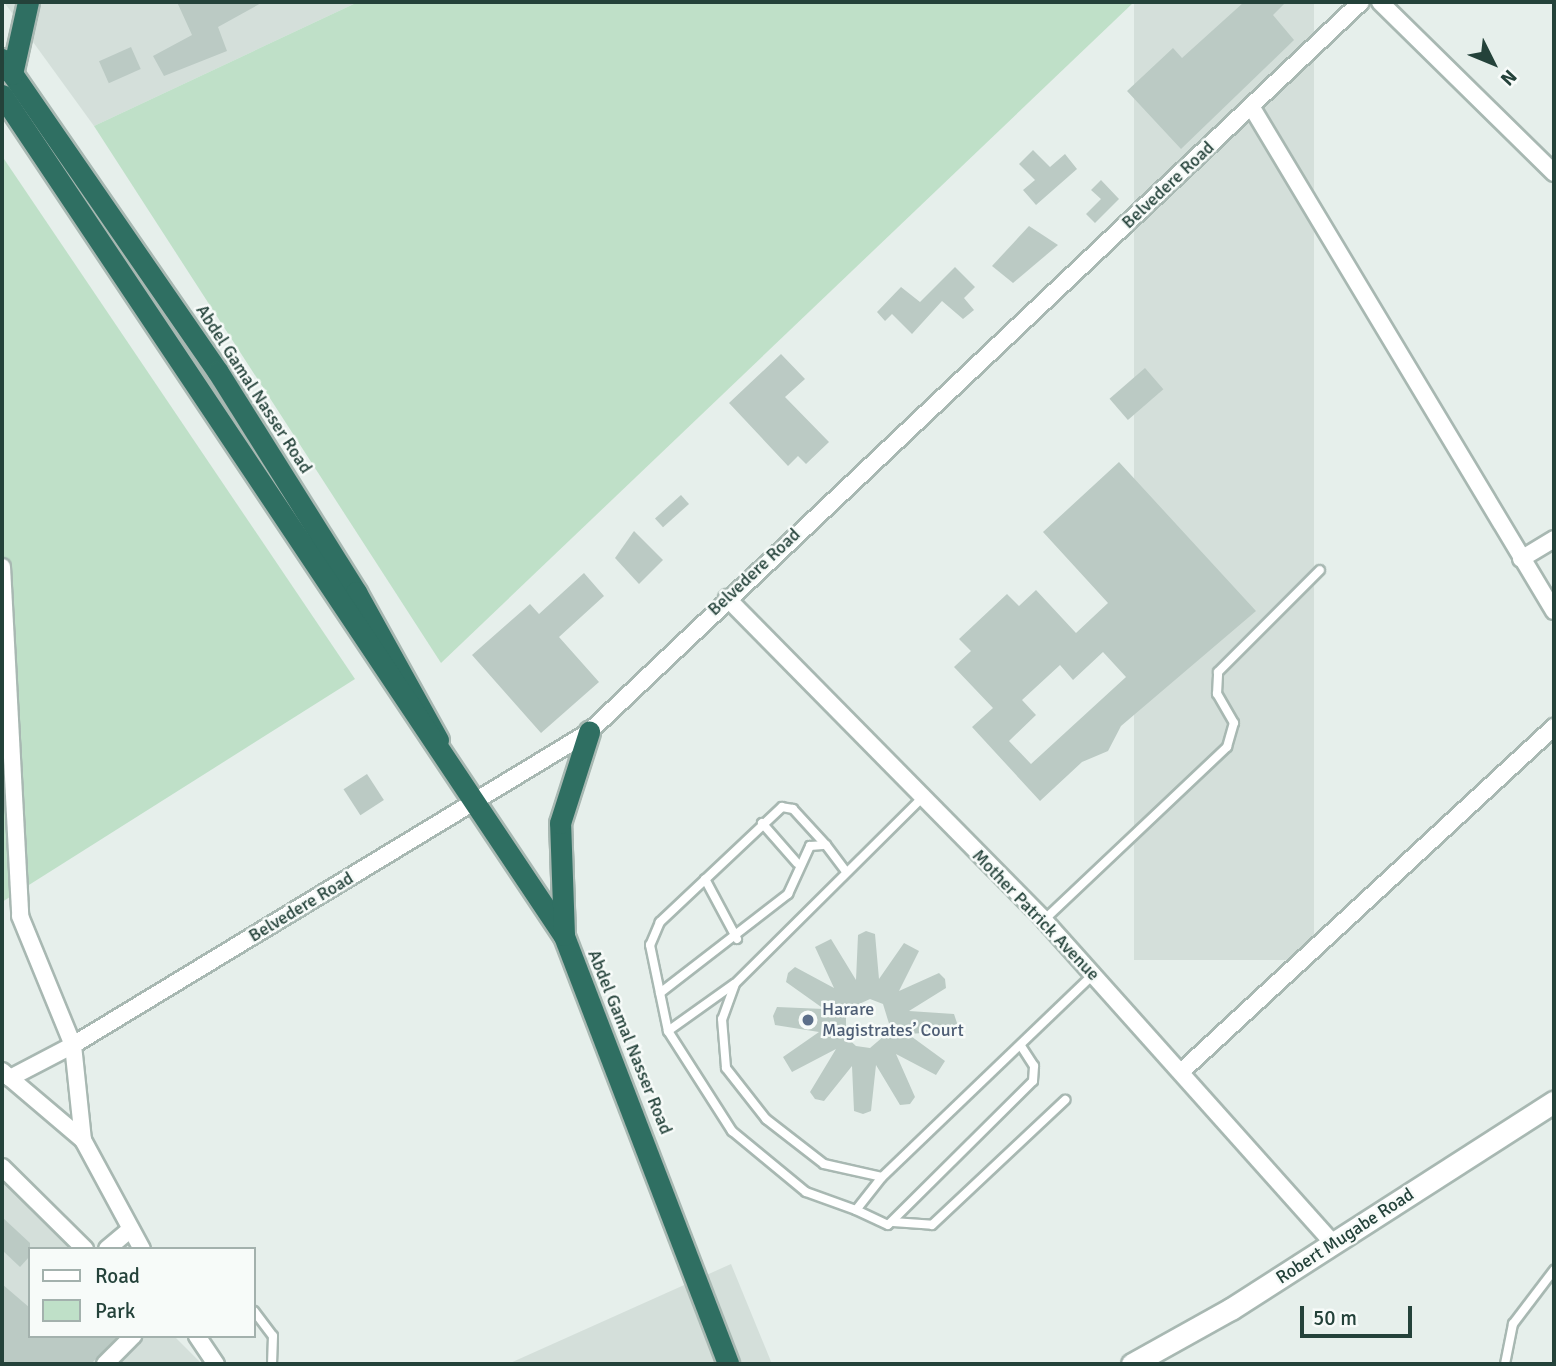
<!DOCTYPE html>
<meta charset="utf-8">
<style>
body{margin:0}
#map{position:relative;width:1556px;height:1366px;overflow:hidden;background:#e6efeb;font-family:Signika,sans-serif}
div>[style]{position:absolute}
.built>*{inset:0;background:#d4dfda;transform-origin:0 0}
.green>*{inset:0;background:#bfe0c8}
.building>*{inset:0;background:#bbcac4;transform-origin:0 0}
.roads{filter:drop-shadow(2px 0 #a8b8b2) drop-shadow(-2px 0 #a8b8b2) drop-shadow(0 2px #a8b8b2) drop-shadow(0 -2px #a8b8b2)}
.lane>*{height:8px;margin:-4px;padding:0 4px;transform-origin:4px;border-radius:4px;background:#fff}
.street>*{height:16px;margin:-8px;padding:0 8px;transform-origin:8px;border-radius:8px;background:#fff}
.secondary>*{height:21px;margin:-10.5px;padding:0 10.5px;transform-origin:10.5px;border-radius:10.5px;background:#fff}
.highway>*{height:21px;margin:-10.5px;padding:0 10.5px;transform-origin:10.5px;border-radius:10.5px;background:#2f6f62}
.dots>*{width:19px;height:19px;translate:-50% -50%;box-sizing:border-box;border:4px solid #f7fbf9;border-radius:50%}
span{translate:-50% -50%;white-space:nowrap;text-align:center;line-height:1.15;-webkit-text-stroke:5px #f7fbf9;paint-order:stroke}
.street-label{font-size:18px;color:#24423a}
.service-label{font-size:18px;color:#4e5e75}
.left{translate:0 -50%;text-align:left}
.frame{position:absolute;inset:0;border:4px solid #24423a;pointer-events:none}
.legend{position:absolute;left:28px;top:1247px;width:228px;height:91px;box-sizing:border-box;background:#f7fbf9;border:2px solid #a3b1ad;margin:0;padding:9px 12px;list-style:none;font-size:21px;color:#24423a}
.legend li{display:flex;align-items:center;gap:14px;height:35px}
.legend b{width:35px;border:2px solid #a3b1ad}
.north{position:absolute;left:1458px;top:28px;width:70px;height:70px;-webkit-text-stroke:5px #f7fbf9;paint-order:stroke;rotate:133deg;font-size:19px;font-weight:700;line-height:28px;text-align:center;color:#24423a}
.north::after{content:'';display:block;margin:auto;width:24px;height:32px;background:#24423a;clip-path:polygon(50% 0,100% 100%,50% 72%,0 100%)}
.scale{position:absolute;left:1300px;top:1306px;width:112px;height:32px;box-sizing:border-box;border:4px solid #24423a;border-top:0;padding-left:9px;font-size:21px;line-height:24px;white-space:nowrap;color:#24423a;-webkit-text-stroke:5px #f7fbf9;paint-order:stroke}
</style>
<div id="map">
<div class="built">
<i style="clip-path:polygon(4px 2px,358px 2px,94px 126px)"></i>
<i style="left:1134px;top:2px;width:180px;height:958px"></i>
<i style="clip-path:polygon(2px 1161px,88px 1249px,30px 1249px,30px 1336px,174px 1336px,202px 1364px,2px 1364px)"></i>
<i style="clip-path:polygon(731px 1264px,772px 1364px,508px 1364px)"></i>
</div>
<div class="green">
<i style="clip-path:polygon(358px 2px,1134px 2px,441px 663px,94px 126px)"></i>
<i style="clip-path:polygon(2px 156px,355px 679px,2px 902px)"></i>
</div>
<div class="building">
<i style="clip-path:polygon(177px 2px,263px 2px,218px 27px,227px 51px,164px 76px,153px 56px,192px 35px)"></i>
<i style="clip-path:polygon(1244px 2px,1286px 2px,1273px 15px,1294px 40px,1181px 149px,1127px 91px,1173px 48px,1182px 58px)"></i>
<i style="left:131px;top:47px;width:24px;height:35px;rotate:66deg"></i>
<i style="clip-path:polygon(1033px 150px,1050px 167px,1065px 154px,1077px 169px,1036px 205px,1023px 190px,1035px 180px,1019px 164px)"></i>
<i style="clip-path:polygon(1101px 180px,1119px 199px,1095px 223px,1086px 214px,1101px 199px,1091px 190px)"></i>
<i style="clip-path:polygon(1029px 226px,1058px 245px,1013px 283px,992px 266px)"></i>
<i style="clip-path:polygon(955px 267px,975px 287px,964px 298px,974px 310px,963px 319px,942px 301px,912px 334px,892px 314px,885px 321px,877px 312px,901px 287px,920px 302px)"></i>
<i style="clip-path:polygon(781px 354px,805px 379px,785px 397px,829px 442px,806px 464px,798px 456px,788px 466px,729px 403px)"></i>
<i style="left:1145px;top:368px;width:28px;height:47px;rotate:49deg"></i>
<i style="clip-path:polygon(evenodd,1119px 462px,1256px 611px,1121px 726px,1108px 751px,1082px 762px,1040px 801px,972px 727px,993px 708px,954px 667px,971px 651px,959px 639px,1007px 594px,1019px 606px,1036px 590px,1076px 633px,1108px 603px,1043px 532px,1119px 462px,1103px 652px,1126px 677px,1031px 764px,1009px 741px,1036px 715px,1022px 700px,1060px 665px,1073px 680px,1103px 652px)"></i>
<i style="left:681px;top:495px;width:12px;height:35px;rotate:48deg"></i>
<i style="clip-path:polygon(634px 531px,663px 560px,639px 584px,615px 558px)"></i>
<i style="clip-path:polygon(584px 573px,604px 596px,559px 637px,599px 682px,541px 733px,472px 655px,530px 604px,539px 614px)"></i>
<i style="left:367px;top:774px;width:31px;height:28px;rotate:57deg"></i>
<i style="clip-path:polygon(evenodd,866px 931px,875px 934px,879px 979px,904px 943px,919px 951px,899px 991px,939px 973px,945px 979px,946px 988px,909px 1011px,954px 1014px,957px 1023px,954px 1031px,908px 1034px,945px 1061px,936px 1075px,896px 1054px,915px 1097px,910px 1104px,900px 1105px,876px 1065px,871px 1111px,863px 1114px,854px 1111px,852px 1066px,824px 1101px,815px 1099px,810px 1092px,836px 1049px,792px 1072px,783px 1057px,819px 1032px,775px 1025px,773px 1016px,777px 1007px,824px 1009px,786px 982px,788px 973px,795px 967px,834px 988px,815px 947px,831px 939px,856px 980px,858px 935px,866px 931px,870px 999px,883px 1004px,891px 1030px,870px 1048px,856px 1046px,846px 1037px,846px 1010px,870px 999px)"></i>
<i style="clip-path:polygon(2px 1217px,30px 1243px,30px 1256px,20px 1267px,2px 1250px)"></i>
<i style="clip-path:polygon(2px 1284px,30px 1308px,30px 1336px,118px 1336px,91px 1364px,2px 1364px)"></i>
</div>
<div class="roads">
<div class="lane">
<i style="left:922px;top:798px;width:264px;rotate:135.2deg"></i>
<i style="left:735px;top:984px;width:37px;rotate:110deg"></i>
<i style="left:722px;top:1019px;width:49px;rotate:85.3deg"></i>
<i style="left:726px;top:1068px;width:65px;rotate:51.9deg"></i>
<i style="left:766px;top:1119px;width:73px;rotate:37.8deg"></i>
<i style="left:824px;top:1164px;width:59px;rotate:12.6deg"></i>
<i style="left:882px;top:1177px;width:294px;rotate:-43.8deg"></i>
<i style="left:762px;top:823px;width:53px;rotate:48.8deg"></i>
<i style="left:826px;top:845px;width:49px;rotate:-132.5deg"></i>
<i style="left:793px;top:809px;width:11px;rotate:-170deg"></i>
<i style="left:782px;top:807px;width:168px;rotate:136.7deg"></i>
<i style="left:660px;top:922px;width:25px;rotate:113deg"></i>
<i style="left:650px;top:945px;width:88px;rotate:78.2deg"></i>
<i style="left:668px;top:1031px;width:119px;rotate:57.4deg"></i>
<i style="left:732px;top:1131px;width:96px;rotate:39.5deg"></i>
<i style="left:806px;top:1192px;width:53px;rotate:19.8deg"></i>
<i style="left:705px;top:879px;width:68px;rotate:61.9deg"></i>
<i style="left:1044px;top:920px;width:252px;rotate:-43.4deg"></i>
<i style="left:1227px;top:747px;width:25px;rotate:-74deg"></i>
<i style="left:1234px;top:723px;width:34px;rotate:-120deg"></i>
<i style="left:1217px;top:694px;width:22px;rotate:-87deg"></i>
<i style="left:1218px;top:672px;width:144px;rotate:-45deg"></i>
<i style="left:660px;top:993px;width:162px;rotate:-37.7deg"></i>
<i style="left:788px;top:894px;width:53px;rotate:-65.4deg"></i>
<i style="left:810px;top:846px;width:16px;rotate:-4deg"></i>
<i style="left:826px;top:845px;width:34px;rotate:53deg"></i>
<i style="left:668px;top:1031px;width:81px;rotate:-35.5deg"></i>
<i style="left:882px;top:1177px;width:42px;rotate:128.2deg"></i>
<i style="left:856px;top:1210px;width:35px;rotate:25deg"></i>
<i style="left:888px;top:1225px;width:204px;rotate:-44.8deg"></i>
<i style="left:1033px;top:1081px;width:15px;rotate:-86deg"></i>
<i style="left:1034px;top:1066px;width:24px;rotate:-123deg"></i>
<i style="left:893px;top:1222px;width:39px;rotate:4deg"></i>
<i style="left:932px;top:1225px;width:183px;rotate:-43.2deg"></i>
<i style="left:254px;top:1311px;width:31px;rotate:53deg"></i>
<i style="left:273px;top:1336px;width:28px;rotate:92deg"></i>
<i style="left:1505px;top:1364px;width:41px;rotate:-78.7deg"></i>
<i style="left:1513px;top:1324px;width:68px;rotate:-52.8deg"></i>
</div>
<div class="street">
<i style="left:1380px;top:2px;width:244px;rotate:44.5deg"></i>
<i style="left:1251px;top:106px;width:589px;rotate:59.04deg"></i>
<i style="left:1521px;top:559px;width:39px;rotate:-31deg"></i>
<i style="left:2px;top:567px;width:349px;rotate:87deg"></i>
<i style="left:20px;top:916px;width:139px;rotate:67.7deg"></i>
<i style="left:73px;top:1045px;width:96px;rotate:84deg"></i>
<i style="left:83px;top:1140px;width:124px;rotate:61.6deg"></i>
<i style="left:727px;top:598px;width:452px;rotate:45.4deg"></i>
<i style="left:1044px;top:920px;width:433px;rotate:48.2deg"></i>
<i style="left:2px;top:1071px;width:11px;rotate:41deg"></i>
<i style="left:10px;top:1078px;width:71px;rotate:-27.6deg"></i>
<i style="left:73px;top:1045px;width:604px;rotate:-31.24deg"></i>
<i style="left:589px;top:732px;width:1062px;rotate:-43.4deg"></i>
<i style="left:1182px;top:1071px;width:507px;rotate:-42.76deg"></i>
<i style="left:10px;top:1078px;width:96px;rotate:40.3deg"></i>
<i style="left:2px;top:1167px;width:117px;rotate:44.7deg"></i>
<i style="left:107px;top:1249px;width:30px;rotate:-40deg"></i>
<i style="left:197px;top:1336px;width:34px;rotate:56deg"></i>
<i style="left:105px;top:1364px;width:40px;rotate:-45deg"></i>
</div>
<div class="secondary">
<i style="left:1132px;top:1364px;width:113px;rotate:-29.1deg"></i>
<i style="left:1231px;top:1309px;width:384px;rotate:-32.7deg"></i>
</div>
<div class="highway">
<i style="left:2px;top:59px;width:380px;rotate:55.4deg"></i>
<i style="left:218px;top:372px;width:260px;rotate:57.9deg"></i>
<i style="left:356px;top:592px;width:169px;rotate:61deg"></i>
<i style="left:12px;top:74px;width:74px;rotate:-77.5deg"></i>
<i style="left:2px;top:95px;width:1011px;rotate:56.25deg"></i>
<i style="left:564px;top:936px;width:458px;rotate:69deg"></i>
<i style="left:564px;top:935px;width:112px;rotate:-92deg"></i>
<i style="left:560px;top:823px;width:96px;rotate:-72.3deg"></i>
</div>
</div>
<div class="dots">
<i style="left:808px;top:1020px;background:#5c6f8a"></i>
</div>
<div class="street-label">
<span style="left:1168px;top:185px;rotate:-43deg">Belvedere Road</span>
<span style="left:254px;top:389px;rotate:57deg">Abdel Gamal Nasser Road</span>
<span style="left:754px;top:572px;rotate:-43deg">Belvedere Road</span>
<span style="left:301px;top:907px;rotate:-31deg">Belvedere Road</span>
<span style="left:1036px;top:915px;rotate:46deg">Mother Patrick Avenue</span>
<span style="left:630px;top:1042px;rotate:68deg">Abdel Gamal Nasser Road</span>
<span style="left:1345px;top:1236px;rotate:-33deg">Robert Mugabe Road</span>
</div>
<div class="service-label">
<span class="left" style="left:822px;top:1020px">Harare<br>Magistrates’ Court</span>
</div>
<div class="frame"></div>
<ul class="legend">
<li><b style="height:9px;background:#fff"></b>Road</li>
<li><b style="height:19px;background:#bfe0c8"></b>Park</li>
</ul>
<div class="north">N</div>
<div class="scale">50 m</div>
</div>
